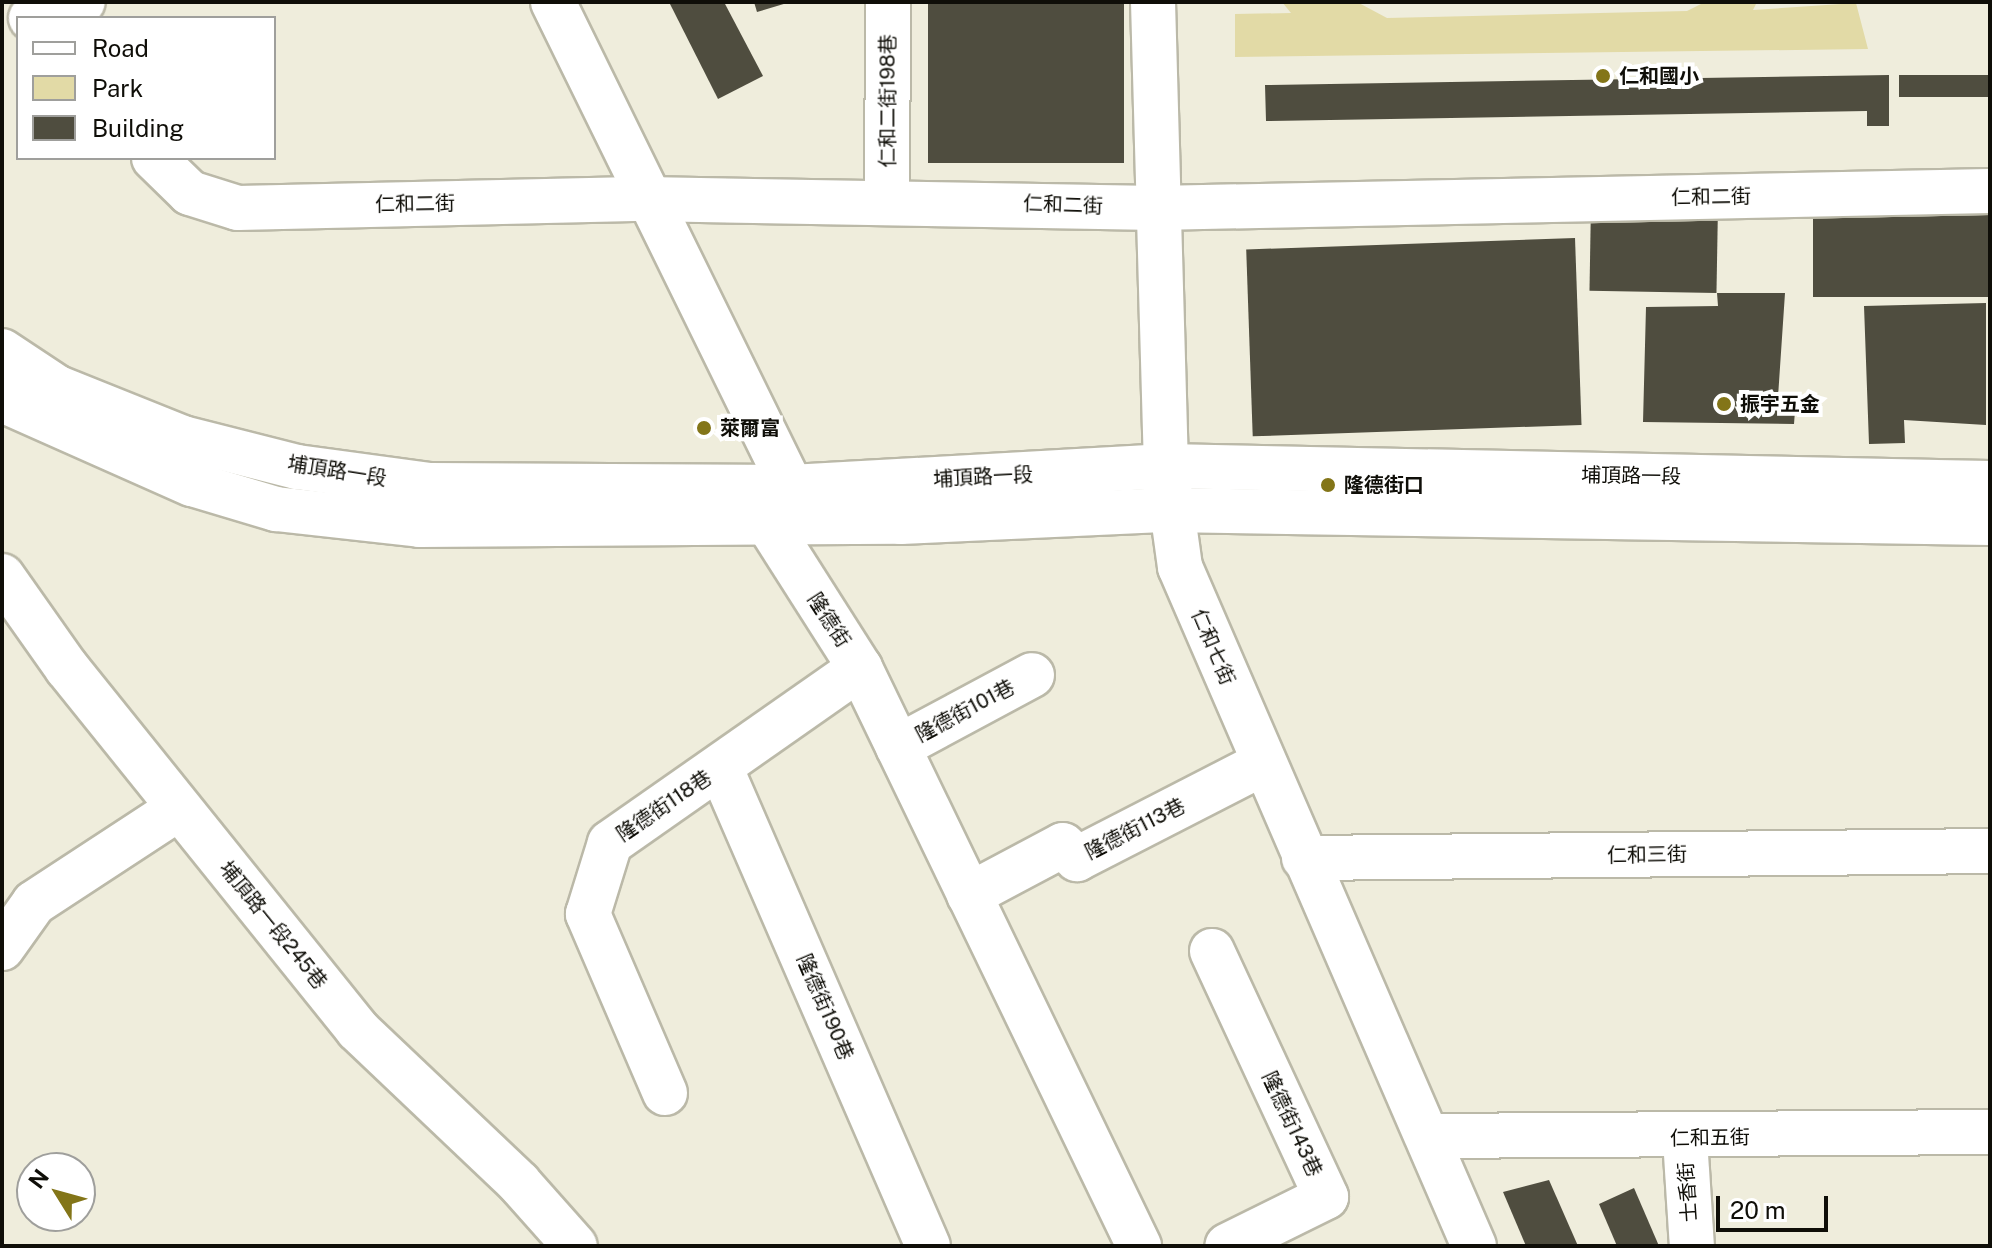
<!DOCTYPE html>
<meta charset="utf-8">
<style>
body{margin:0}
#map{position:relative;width:1992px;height:1248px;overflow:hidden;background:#efeddc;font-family:"Public Sans","Noto Sans TC",sans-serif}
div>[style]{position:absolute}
.green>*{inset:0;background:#e2daa6}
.building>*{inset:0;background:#4f4d3f;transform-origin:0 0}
.roads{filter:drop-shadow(2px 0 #bbb9a8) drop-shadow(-2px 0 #bbb9a8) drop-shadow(0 2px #bbb9a8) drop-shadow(0 -2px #bbb9a8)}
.minor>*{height:44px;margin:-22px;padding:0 22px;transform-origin:22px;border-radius:22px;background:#fff}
.dots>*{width:22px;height:22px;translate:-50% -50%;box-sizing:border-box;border:4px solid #fff;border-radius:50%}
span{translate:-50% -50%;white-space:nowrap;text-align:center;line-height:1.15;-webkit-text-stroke:8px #fff;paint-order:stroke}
.poi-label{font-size:20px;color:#0f0e08;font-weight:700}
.left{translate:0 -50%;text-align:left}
.street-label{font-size:20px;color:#0f0e08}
.frame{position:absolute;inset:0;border:4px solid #0f0e08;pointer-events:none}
.legend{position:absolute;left:16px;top:16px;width:260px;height:144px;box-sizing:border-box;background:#fff;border:2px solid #9f9f9c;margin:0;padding:10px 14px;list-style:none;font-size:24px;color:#0f0e08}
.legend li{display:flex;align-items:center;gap:16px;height:40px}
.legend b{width:40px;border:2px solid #9f9f9c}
.north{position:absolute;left:16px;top:1152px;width:80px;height:80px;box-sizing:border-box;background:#fff;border:2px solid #9f9f9c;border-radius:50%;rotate:307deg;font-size:22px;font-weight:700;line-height:32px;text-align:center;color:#0f0e08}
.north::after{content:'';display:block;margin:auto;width:28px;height:36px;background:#837518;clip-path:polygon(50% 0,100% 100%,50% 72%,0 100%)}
.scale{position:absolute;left:1716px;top:1196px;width:112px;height:36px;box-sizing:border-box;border:4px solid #0f0e08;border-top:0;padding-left:10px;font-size:24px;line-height:28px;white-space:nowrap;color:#0f0e08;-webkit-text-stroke:6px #fff;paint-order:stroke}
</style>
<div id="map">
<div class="green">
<i style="clip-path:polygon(1282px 2px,1357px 2px,1387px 18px,1687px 11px,1705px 2px,1757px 2px,1753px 10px,1856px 3px,1868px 49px,1235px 57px,1235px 14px,1291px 13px)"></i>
</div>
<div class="building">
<i style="clip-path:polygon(669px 2px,724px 2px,763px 76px,718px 99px)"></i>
<i style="clip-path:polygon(754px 2px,787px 2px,787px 3px,757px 12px)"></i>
<i style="left:928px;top:2px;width:196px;height:161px"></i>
<i style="clip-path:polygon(1889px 75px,1889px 126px,1867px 126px,1867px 111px,1266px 121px,1265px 85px)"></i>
<i style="left:1990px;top:75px;width:22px;height:91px;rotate:90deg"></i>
<i style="left:1990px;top:202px;width:95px;height:177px;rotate:90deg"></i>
<i style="left:1718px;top:205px;width:88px;height:127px;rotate:91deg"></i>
<i style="left:1575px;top:238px;width:187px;height:329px;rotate:88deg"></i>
<i style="clip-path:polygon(1717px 293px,1785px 293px,1778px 397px,1796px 398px,1794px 424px,1643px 422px,1646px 307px,1718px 306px)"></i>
<i style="clip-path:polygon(1986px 303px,1986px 425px,1904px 420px,1905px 443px,1869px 444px,1864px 306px)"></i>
<i style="clip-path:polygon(1549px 1180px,1578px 1246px,1526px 1246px,1503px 1192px)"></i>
<i style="clip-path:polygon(1634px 1188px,1659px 1246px,1617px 1246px,1599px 1204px)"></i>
</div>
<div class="roads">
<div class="minor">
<i style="left:553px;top:2px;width:540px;rotate:63.86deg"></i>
<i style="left:791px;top:487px;width:42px;rotate:124.4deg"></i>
<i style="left:767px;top:522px;width:173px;rotate:57.5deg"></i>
<i style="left:860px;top:668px;width:642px;rotate:64.23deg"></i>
<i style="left:1153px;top:2px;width:464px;rotate:88.4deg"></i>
<i style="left:1166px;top:466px;width:102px;rotate:82.1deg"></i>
<i style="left:1180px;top:567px;width:740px;rotate:66.59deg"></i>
<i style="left:31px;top:18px;width:54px;rotate:-17.1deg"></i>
<i style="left:154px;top:158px;width:50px;rotate:44.2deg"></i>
<i style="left:190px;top:193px;width:50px;rotate:17.4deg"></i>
<i style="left:238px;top:208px;width:407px;rotate:-1.3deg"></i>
<i style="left:645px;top:199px;width:512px;rotate:1.01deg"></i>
<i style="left:1157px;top:208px;width:833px;rotate:-1.17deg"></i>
<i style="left:887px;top:200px;width:198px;rotate:-89.7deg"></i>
<i style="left:2px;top:351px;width:67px;rotate:33.5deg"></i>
<i style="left:58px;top:388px;width:135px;rotate:21.8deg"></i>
<i style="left:183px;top:438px;width:118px;rotate:14.3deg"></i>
<i style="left:297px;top:467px;width:134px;rotate:7.7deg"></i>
<i style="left:430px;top:485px;width:361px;rotate:0.3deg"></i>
<i style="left:791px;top:487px;width:376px;rotate:-3.2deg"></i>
<i style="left:1166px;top:466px;width:824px;rotate:1.18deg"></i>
<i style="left:2px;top:400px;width:208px;rotate:23.9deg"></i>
<i style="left:192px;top:484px;width:88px;rotate:16.6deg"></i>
<i style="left:276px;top:509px;width:145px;rotate:6.3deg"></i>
<i style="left:420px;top:525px;width:481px;rotate:-0.4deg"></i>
<i style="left:901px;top:522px;width:267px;rotate:-2.6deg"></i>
<i style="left:1168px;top:510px;width:822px;rotate:0.91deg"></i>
<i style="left:2px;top:576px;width:113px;rotate:54.8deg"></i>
<i style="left:67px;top:668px;width:464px;rotate:51.2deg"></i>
<i style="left:358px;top:1030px;width:222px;rotate:43.5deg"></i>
<i style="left:519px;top:1183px;width:84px;rotate:48.4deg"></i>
<i style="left:898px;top:747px;width:152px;rotate:-28.2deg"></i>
<i style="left:721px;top:769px;width:520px;rotate:66.54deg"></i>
<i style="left:1304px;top:858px;width:686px;rotate:-0.58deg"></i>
<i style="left:969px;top:895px;width:106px;rotate:-28deg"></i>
<i style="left:1063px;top:845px;width:20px;rotate:45deg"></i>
<i style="left:1077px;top:859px;width:208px;rotate:-27.2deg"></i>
<i style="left:2px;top:948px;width:55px;rotate:-54.6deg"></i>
<i style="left:34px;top:903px;width:173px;rotate:-33.2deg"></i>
<i style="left:1212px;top:951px;width:271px;rotate:65.1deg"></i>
<i style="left:1326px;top:1197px;width:110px;rotate:153.7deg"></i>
<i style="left:665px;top:1093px;width:195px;rotate:-113.3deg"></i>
<i style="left:588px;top:914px;width:74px;rotate:-72.8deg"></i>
<i style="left:610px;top:843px;width:305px;rotate:-35deg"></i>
<i style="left:1429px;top:1136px;width:561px;rotate:-0.41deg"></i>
<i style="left:1685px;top:1139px;width:107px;rotate:86.3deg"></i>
</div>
</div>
<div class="dots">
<i style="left:1603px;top:76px;background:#837518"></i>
<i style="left:1724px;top:404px;background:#837518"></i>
<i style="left:704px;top:428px;background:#837518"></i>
<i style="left:1328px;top:485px;background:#837518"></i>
</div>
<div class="poi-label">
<span class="left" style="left:1619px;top:76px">仁和國小</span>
<span class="left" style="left:1740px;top:404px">振宇五金</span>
<span class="left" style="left:720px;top:428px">萊爾富</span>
<span class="left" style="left:1344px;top:485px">隆德街口</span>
</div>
<div class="street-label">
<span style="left:888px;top:101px;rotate:-90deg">仁和二街198巷</span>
<span style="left:1711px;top:197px;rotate:-1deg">仁和二街</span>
<span style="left:415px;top:204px;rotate:-1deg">仁和二街</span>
<span style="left:1063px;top:205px;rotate:2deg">仁和二街</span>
<span style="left:337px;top:471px;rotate:9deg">埔頂路一段</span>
<span style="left:1631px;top:476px;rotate:1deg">埔頂路一段</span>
<span style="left:983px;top:477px;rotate:-3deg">埔頂路一段</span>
<span style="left:829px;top:620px;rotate:57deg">隆德街</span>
<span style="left:1213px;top:647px;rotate:67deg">仁和七街</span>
<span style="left:965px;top:711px;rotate:-28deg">隆德街101巷</span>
<span style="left:664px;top:806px;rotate:-34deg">隆德街118巷</span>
<span style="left:1135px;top:829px;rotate:-27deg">隆德街113巷</span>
<span style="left:1647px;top:855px;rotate:-1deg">仁和三街</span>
<span style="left:273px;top:925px;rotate:51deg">埔頂路一段245巷</span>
<span style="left:825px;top:1007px;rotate:67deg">隆德街190巷</span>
<span style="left:1292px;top:1124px;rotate:65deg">隆德街143巷</span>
<span style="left:1710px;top:1138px;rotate:-1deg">仁和五街</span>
<span style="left:1688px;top:1192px;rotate:-94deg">士香街</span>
</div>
<div class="frame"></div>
<ul class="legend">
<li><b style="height:10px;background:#fff"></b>Road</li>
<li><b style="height:22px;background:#e2daa6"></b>Park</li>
<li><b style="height:22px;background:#4f4d3f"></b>Building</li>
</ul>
<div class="north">N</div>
<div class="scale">20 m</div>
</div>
